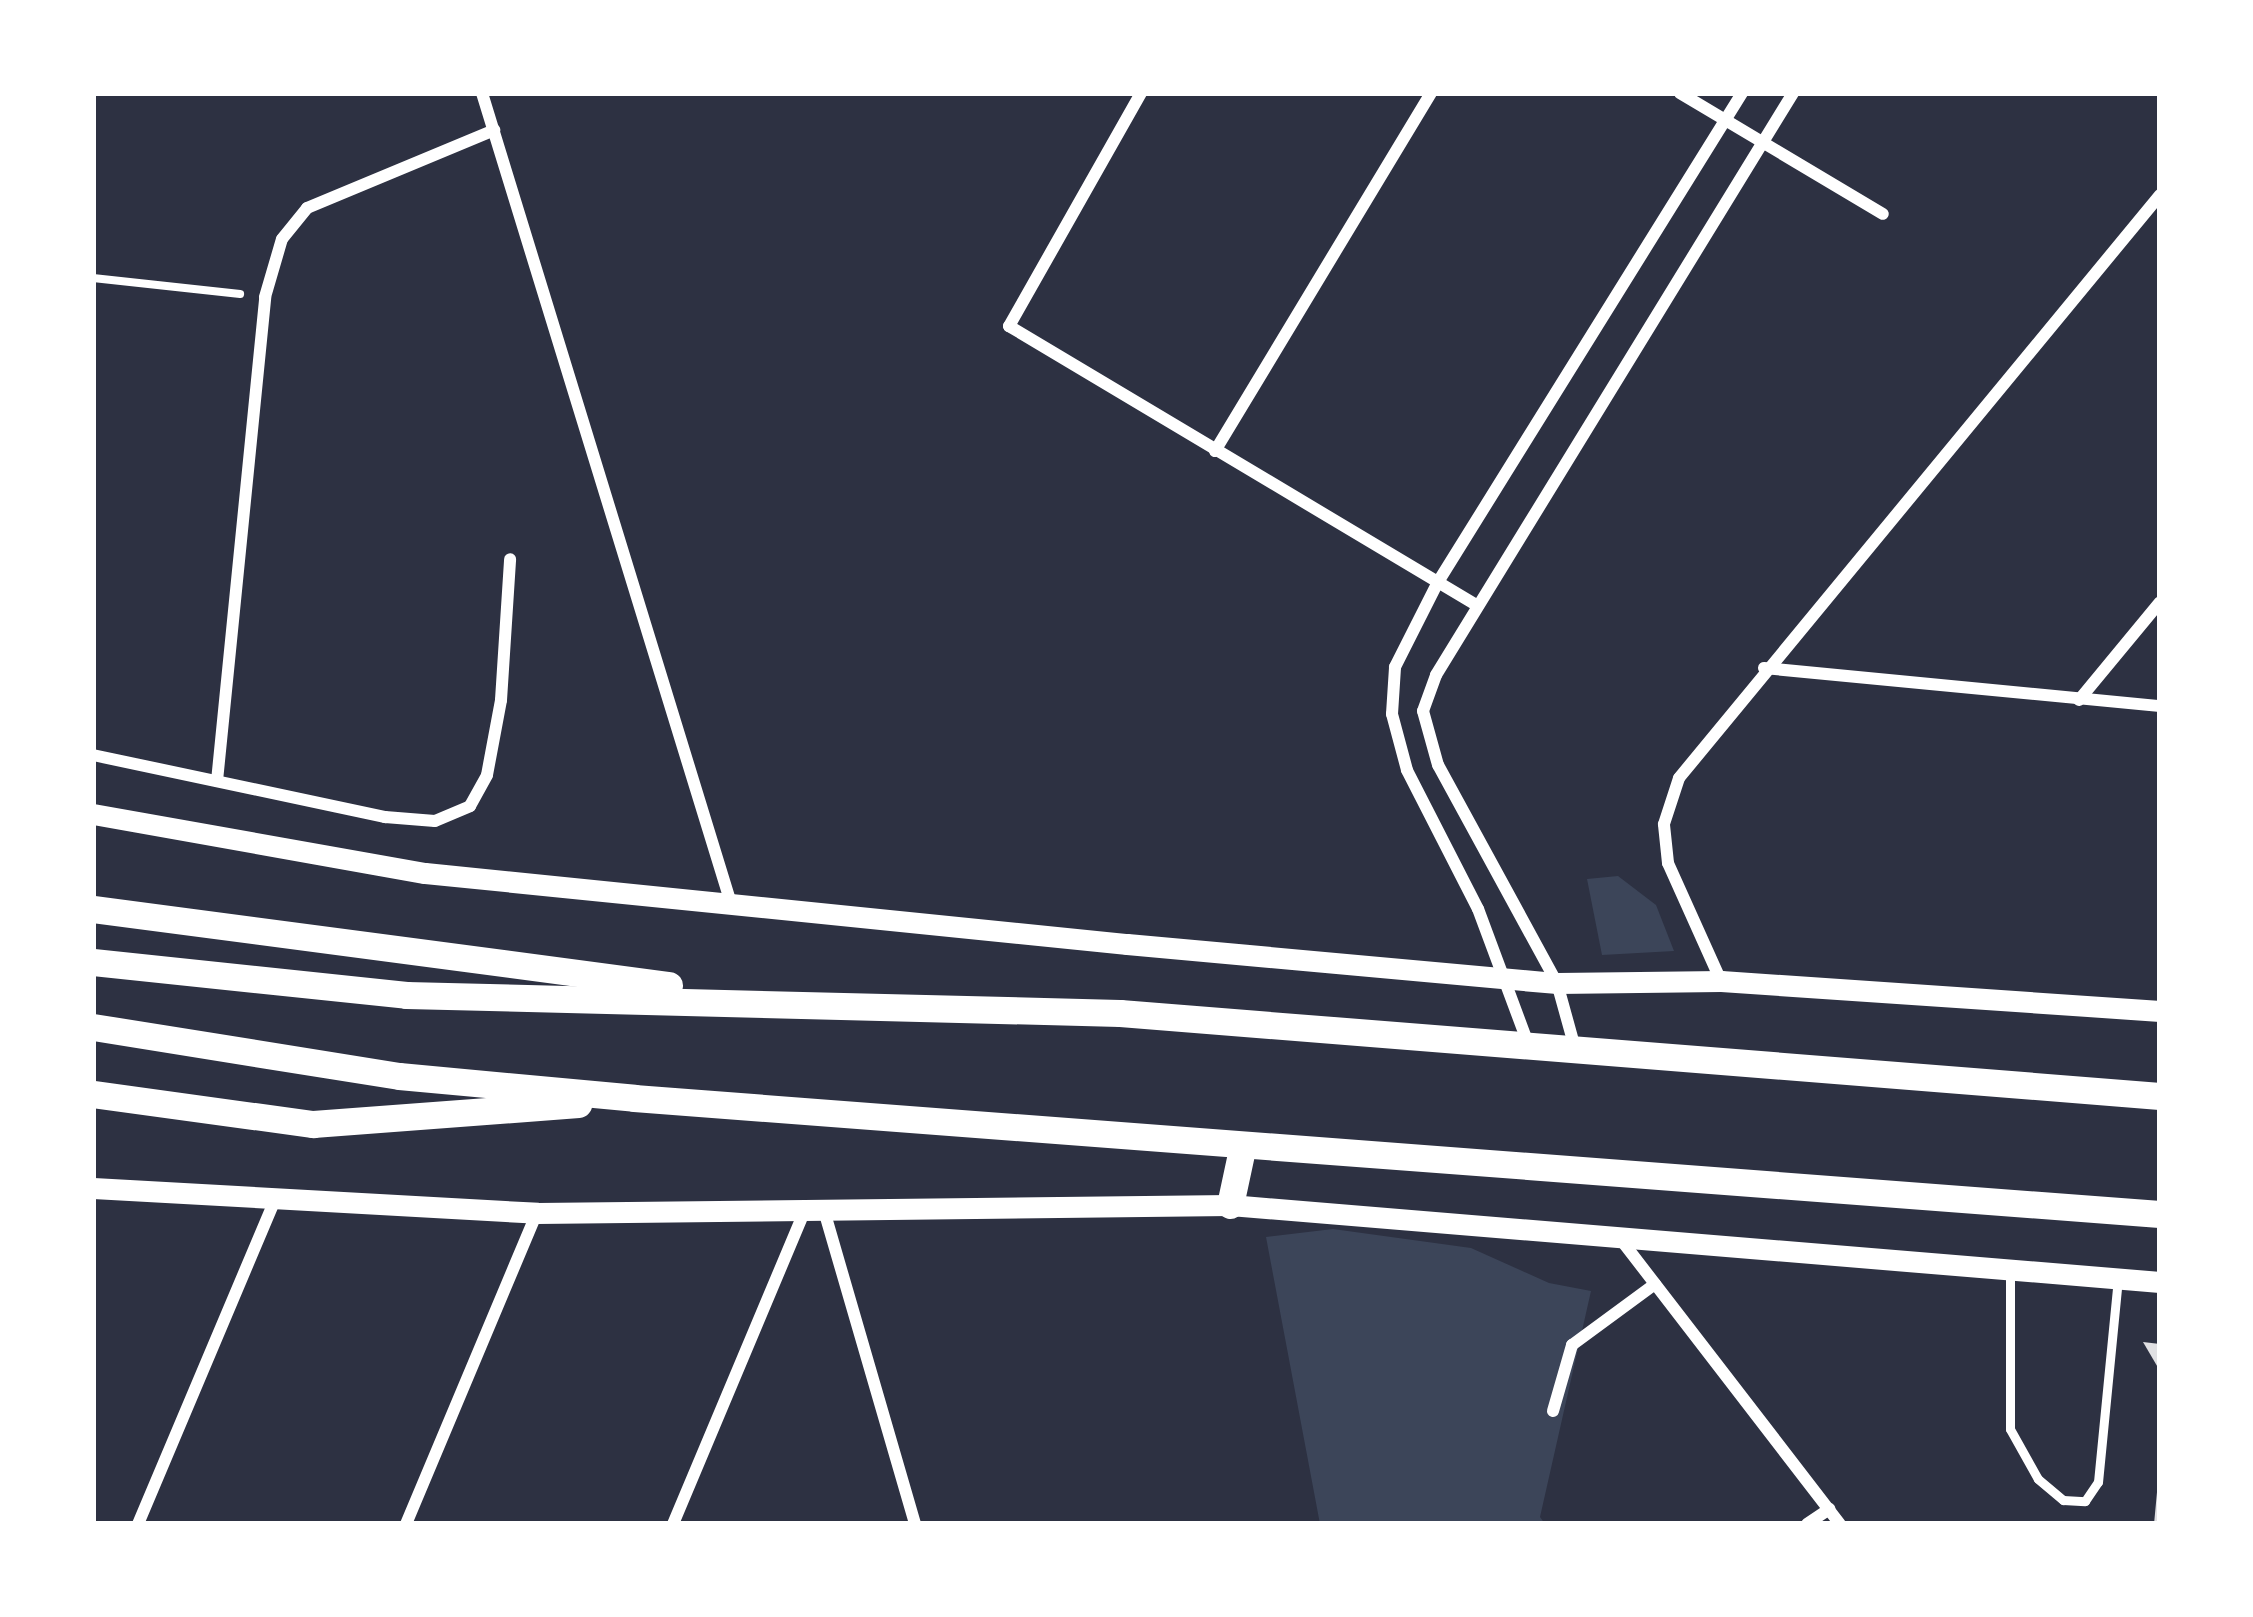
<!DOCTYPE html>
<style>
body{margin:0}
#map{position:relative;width:2253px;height:1617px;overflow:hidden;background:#2d3142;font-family:"PT Sans Narrow",sans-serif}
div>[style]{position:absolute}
.green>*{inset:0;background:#3c4559}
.building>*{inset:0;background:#e0e0e3}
.path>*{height:8px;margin:-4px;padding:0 4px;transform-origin:4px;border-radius:4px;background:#fff}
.service>*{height:9px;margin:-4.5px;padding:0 4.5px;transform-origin:4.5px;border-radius:4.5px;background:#fff}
.minor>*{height:12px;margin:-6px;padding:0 6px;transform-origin:6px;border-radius:6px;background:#fff}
.tertiary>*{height:21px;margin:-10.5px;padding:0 10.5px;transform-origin:10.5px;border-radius:10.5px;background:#fff}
.primary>*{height:27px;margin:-13.5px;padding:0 13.5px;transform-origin:13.5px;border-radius:13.5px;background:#fff}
span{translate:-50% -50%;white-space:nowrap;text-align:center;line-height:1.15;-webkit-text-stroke:12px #fff;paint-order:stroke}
.frame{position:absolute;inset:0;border:96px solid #fff;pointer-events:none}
</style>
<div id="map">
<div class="green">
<i style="clip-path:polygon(1618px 876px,1656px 905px,1674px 951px,1602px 955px,1587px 879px)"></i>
<i style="clip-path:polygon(1333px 1229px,1471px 1248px,1549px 1283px,1591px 1291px,1540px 1517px,1545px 1524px,1320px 1524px,1266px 1237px)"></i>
</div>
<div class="building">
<i style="clip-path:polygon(2143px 1342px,2160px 1344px,2160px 1371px)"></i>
<i style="clip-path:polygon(2157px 1492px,2160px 1492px,2160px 1524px,2154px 1524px)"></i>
</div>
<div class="path">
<i style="left:93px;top:278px;width:148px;rotate:6.2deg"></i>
</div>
<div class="service">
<i style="left:2010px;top:1271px;width:158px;rotate:90deg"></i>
<i style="left:2010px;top:1429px;width:57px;rotate:60.8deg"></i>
<i style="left:2038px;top:1479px;width:33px;rotate:40deg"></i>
<i style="left:2063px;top:1500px;width:22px;rotate:3deg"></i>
<i style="left:2085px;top:1501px;width:23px;rotate:-56deg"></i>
<i style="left:2098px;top:1482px;width:204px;rotate:-84.4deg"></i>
</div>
<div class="minor">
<i style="left:482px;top:93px;width:844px;rotate:72.92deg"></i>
<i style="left:1141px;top:93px;width:268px;rotate:119.5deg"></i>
<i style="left:1009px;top:326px;width:546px;rotate:30.84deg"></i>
<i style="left:1680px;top:93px;width:236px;rotate:30.8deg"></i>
<i style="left:1215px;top:451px;width:418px;rotate:-58.9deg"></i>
<i style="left:1764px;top:668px;width:398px;rotate:5.5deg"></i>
<i style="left:2079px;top:700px;width:127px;rotate:-50.4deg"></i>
<i style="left:93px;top:755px;width:299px;rotate:12deg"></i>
<i style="left:385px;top:817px;width:50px;rotate:4.6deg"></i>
<i style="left:435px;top:821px;width:38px;rotate:-23deg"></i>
<i style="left:470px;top:806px;width:35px;rotate:-61deg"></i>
<i style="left:487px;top:775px;width:76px;rotate:-79.4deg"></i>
<i style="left:501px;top:700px;width:141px;rotate:-86.3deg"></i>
<i style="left:217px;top:781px;width:486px;rotate:-84.3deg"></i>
<i style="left:265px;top:297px;width:60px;rotate:-73.7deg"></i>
<i style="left:282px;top:239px;width:40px;rotate:-51deg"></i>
<i style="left:307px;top:208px;width:203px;rotate:-22.6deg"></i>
<i style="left:1721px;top:981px;width:129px;rotate:-114.2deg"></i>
<i style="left:1668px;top:863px;width:39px;rotate:-96deg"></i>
<i style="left:1664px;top:824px;width:48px;rotate:-71.9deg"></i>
<i style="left:1679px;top:778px;width:756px;rotate:-50.48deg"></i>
<i style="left:1529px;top:1046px;width:146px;rotate:-110.4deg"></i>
<i style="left:1478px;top:909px;width:156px;rotate:-117.1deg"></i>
<i style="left:1407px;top:770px;width:58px;rotate:-105deg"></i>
<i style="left:1392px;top:714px;width:47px;rotate:-86.3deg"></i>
<i style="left:1395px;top:667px;width:95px;rotate:-63.2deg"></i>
<i style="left:1438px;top:582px;width:576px;rotate:-58.13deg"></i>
<i style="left:1575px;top:1048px;width:67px;rotate:-105.5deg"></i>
<i style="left:1557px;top:983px;width:248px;rotate:-118.6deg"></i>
<i style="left:1438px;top:765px;width:56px;rotate:-105.5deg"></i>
<i style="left:1423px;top:711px;width:38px;rotate:-70deg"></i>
<i style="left:1436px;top:675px;width:683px;rotate:-58.47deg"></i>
<i style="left:823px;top:1207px;width:330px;rotate:73.8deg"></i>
<i style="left:1622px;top:1241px;width:357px;rotate:52.4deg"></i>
<i style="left:1553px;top:1411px;width:69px;rotate:-73.9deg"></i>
<i style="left:1572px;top:1345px;width:103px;rotate:-36.3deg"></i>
<i style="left:138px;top:1524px;width:353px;rotate:-67.1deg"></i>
<i style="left:406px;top:1524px;width:337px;rotate:-67.2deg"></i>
<i style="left:673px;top:1524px;width:341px;rotate:-67.2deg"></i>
<i style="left:1807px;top:1524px;width:27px;rotate:-34deg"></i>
</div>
<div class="tertiary">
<i style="left:93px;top:814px;width:337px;rotate:10.1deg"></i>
<i style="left:425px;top:873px;width:706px;rotate:5.78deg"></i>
<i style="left:1127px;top:944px;width:432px;rotate:5.2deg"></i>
<i style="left:1557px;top:983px;width:164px;rotate:-0.7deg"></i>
<i style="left:1721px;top:981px;width:440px;rotate:3.9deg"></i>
<i style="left:93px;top:1188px;width:445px;rotate:3.2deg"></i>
<i style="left:537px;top:1213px;width:693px;rotate:-0.66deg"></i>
<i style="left:1230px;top:1205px;width:933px;rotate:4.73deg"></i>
</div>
<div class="primary">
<i style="left:93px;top:909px;width:581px;rotate:7.52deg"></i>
<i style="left:93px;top:962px;width:315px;rotate:6deg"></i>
<i style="left:406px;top:995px;width:714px;rotate:1.44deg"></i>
<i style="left:1120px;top:1013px;width:1043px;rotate:4.56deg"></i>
<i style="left:93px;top:1027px;width:310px;rotate:9.1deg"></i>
<i style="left:399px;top:1076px;width:236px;rotate:5.3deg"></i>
<i style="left:634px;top:1098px;width:1530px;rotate:4.35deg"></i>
<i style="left:93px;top:1094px;width:222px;rotate:7.8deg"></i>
<i style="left:313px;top:1124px;width:266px;rotate:-4.3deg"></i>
<i style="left:1230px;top:1205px;width:57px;rotate:-77.9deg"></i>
</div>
<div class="frame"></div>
</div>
